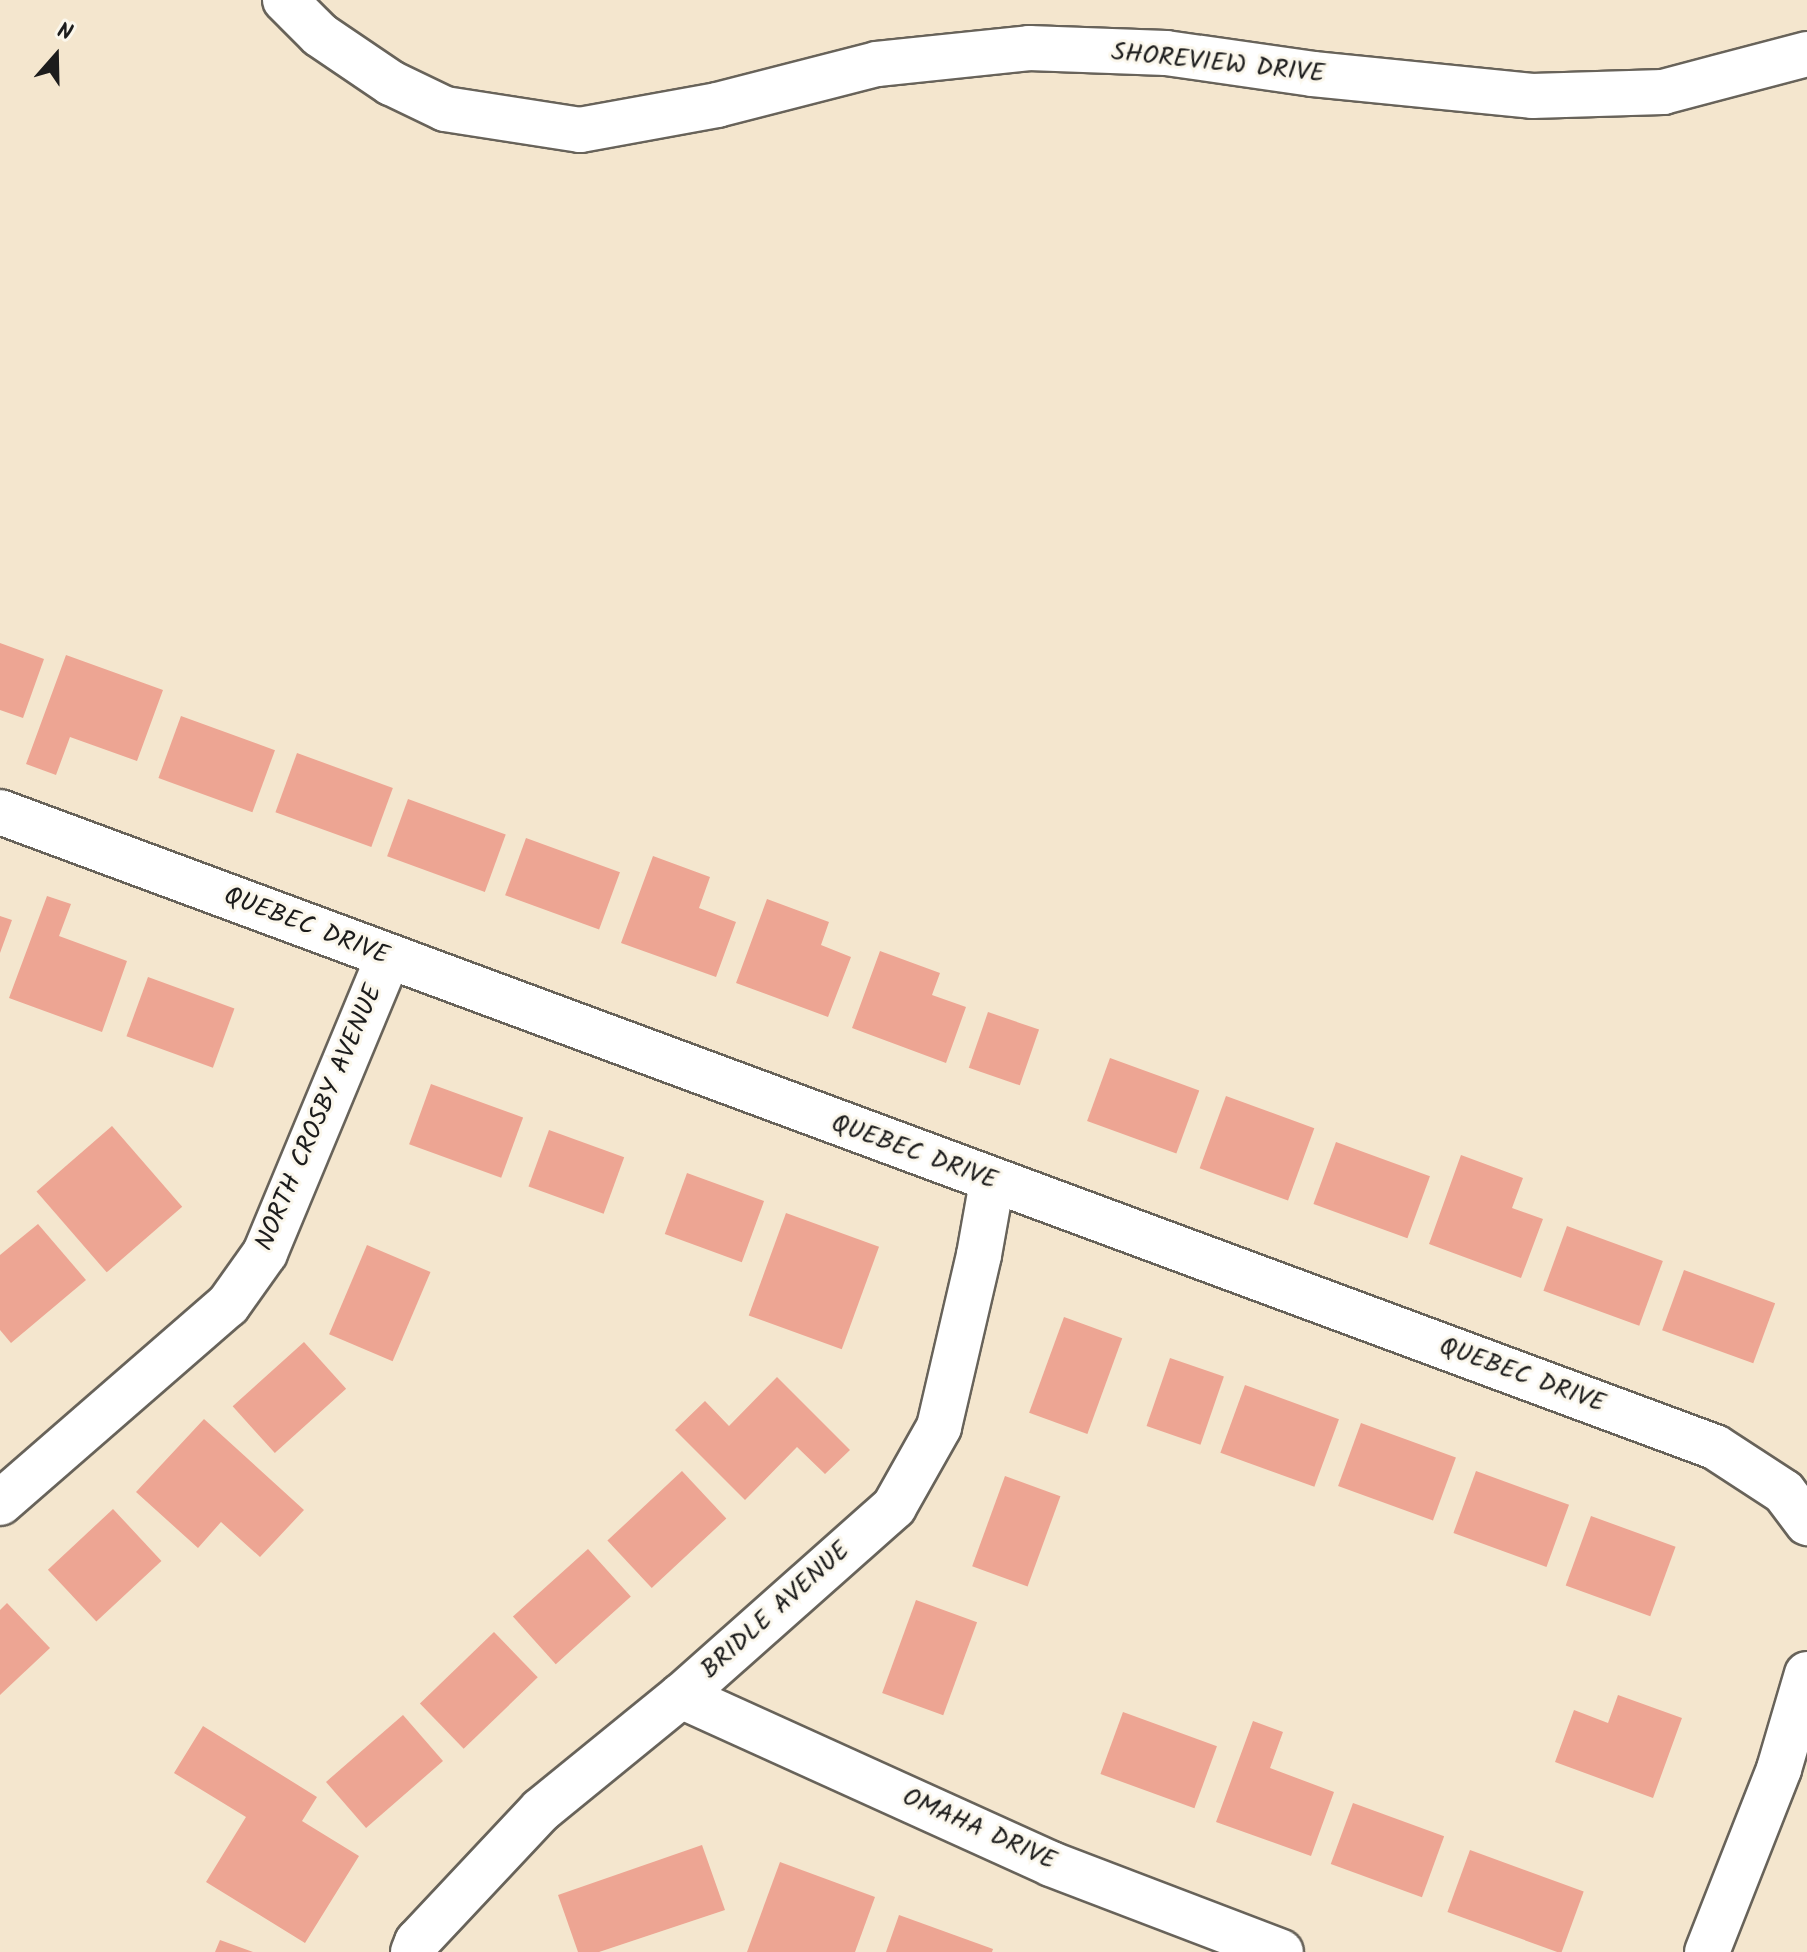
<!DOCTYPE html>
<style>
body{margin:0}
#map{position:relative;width:1807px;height:1952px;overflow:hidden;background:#f4e6ce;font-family:Kalam,sans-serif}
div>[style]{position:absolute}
.building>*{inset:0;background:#eda593;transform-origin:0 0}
.roads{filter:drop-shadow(2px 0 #68635a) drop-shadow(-2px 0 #68635a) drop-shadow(0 2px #68635a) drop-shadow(0 -2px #68635a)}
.minor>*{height:44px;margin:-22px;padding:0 22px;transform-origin:22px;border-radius:22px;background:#fff}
.tertiary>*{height:44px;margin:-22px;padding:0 22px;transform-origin:22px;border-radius:22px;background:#fff}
span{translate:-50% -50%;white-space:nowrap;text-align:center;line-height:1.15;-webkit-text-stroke:6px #fbf7ec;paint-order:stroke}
.street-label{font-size:26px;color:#1c1c1c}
.north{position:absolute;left:16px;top:16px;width:80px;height:80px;-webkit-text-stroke:6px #fbf7ec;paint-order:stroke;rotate:20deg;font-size:22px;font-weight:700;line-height:32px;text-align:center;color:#1c1c1c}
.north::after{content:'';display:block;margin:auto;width:28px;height:36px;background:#1c1c1c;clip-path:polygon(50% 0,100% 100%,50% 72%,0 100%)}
</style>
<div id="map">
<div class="building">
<i style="clip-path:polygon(0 643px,44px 659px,23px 718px,0 710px)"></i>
<i style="clip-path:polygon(66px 655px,163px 690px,137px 761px,70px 737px,56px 775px,26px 764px)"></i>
<i style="left:181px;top:716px;width:100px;height:66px;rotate:20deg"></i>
<i style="left:297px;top:753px;width:102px;height:63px;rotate:20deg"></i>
<i style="left:408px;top:799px;width:104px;height:61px;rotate:20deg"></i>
<i style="left:526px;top:838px;width:100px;height:61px;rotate:20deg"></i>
<i style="clip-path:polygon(653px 856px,710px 877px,699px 908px,736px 922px,716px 977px,621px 943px)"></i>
<i style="clip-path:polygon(47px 896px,71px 904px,59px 936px,127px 961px,102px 1032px,9px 998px)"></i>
<i style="clip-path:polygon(767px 899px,829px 922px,821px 945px,851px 957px,828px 1017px,736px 983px)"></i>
<i style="clip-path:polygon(0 916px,12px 920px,0 953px)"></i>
<i style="clip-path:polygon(880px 951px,940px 973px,932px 995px,966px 1007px,946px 1063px,852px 1028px)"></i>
<i style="left:148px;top:977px;width:92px;height:63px;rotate:20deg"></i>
<i style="left:988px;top:1012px;width:54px;height:59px;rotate:19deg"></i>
<i style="left:1110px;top:1058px;width:95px;height:67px;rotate:20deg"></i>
<i style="left:431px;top:1084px;width:98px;height:64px;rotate:20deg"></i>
<i style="left:1226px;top:1096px;width:94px;height:77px;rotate:20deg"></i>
<i style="left:112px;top:1126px;width:107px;height:100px;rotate:49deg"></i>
<i style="left:549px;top:1130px;width:80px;height:60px;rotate:20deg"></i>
<i style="left:1336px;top:1142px;width:100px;height:66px;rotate:20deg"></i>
<i style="clip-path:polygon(1461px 1155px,1523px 1178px,1512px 1208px,1543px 1219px,1521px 1278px,1429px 1244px)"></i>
<i style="left:687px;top:1173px;width:82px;height:65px;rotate:20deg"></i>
<i style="left:786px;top:1213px;width:99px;height:109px;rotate:20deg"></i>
<i style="clip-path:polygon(38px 1224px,86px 1280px,11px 1343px,0 1330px,0 1255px)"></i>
<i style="left:1567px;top:1226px;width:102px;height:69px;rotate:20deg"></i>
<i style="left:367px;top:1245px;width:69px;height:97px;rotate:23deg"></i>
<i style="left:1684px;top:1270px;width:97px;height:64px;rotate:20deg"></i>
<i style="left:1064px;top:1317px;width:62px;height:102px;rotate:20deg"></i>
<i style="left:304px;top:1342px;width:63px;height:96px;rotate:48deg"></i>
<i style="left:1170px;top:1358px;width:57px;height:72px;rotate:19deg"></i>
<i style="clip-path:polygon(777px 1377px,850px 1450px,825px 1474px,797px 1447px,745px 1500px,675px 1430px,705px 1401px,729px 1426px)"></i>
<i style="left:1245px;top:1385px;width:100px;height:72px;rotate:20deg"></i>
<i style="clip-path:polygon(204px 1419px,304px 1510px,260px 1557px,221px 1522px,198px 1548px,136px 1492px)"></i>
<i style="left:1361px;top:1423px;width:101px;height:67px;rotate:20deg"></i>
<i style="left:682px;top:1471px;width:65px;height:102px;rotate:47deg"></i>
<i style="left:1476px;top:1471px;width:99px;height:66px;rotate:20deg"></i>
<i style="left:1005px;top:1476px;width:59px;height:96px;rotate:20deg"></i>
<i style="left:113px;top:1509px;width:71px;height:89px;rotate:47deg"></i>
<i style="left:1591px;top:1516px;width:90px;height:74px;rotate:20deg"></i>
<i style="left:588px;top:1549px;width:64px;height:101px;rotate:48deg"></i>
<i style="left:916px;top:1600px;width:65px;height:99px;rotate:20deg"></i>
<i style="clip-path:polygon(7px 1603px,50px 1648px,0 1695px,0 1610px)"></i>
<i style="left:494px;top:1632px;width:63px;height:103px;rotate:46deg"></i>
<i style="clip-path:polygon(1618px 1695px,1682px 1718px,1653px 1798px,1555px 1762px,1574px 1710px,1608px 1723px)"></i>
<i style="left:1123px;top:1712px;width:100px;height:66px;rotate:20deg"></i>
<i style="left:403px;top:1715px;width:61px;height:102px;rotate:49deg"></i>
<i style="clip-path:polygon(1253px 1721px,1283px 1732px,1270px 1768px,1334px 1792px,1311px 1856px,1216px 1822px)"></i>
<i style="clip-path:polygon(203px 1726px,317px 1797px,302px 1821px,359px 1856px,305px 1943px,206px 1882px,246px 1817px,174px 1773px)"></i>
<i style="left:1353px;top:1803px;width:97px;height:65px;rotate:20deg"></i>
<i style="clip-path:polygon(702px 1845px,725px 1910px,599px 1952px,578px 1952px,558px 1895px)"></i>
<i style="left:1470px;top:1850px;width:121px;height:66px;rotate:20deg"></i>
<i style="clip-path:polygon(780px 1862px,875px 1897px,855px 1952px,747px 1952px)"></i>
<i style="clip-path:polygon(899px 1915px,993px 1949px,992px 1952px,886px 1952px)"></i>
<i style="clip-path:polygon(220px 1940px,253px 1952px,215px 1952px)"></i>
</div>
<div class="roads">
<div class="minor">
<i style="left:0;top:812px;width:1829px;rotate:20.32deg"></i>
<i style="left:1715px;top:1447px;width:82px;rotate:33.1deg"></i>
<i style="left:1784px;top:1492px;width:39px;rotate:53deg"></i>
<i style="left:0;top:1503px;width:302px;rotate:-41deg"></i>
<i style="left:228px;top:1305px;width:64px;rotate:-54.6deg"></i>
<i style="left:265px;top:1253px;width:321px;rotate:-67.4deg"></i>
<i style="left:681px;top:1696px;width:406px;rotate:24.4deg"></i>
<i style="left:1051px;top:1864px;width:246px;rotate:20.9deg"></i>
<i style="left:413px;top:1952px;width:11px;rotate:-68deg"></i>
<i style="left:417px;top:1942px;width:181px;rotate:-46.8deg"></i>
<i style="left:541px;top:1810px;width:181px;rotate:-39.2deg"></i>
<i style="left:681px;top:1696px;width:285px;rotate:-41.6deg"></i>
<i style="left:894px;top:1507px;width:92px;rotate:-60.6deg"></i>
<i style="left:939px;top:1427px;width:177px;rotate:-76.9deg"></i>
<i style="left:979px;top:1255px;width:74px;rotate:-79.9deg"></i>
<i style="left:1707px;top:1952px;width:197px;rotate:-68.5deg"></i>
<i style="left:1779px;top:1769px;width:99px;rotate:-73.6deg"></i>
</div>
<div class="tertiary">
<i style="left:285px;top:0;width:49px;rotate:45deg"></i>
<i style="left:320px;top:35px;width:86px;rotate:34.1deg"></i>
<i style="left:391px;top:83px;width:60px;rotate:25.7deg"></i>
<i style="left:445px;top:109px;width:137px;rotate:8.8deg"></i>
<i style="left:580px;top:130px;width:139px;rotate:-10.3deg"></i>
<i style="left:717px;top:105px;width:165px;rotate:-14.4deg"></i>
<i style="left:877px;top:64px;width:153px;rotate:-6deg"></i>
<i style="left:1029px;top:48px;width:137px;rotate:2.1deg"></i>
<i style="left:1166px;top:53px;width:148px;rotate:8.1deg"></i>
<i style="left:1313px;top:74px;width:220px;rotate:5.7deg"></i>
<i style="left:1532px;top:96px;width:131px;rotate:-1.7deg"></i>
<i style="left:1663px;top:92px;width:149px;rotate:-14.8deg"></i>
</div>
</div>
<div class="street-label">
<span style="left:1218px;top:64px;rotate:6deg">SHOREVIEW DRIVE</span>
<span style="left:306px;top:927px;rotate:21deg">QUEBEC DRIVE</span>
<span style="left:320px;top:1118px;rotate:-67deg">NORTH CROSBY AVENUE</span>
<span style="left:914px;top:1153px;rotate:20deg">QUEBEC DRIVE</span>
<span style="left:1522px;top:1376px;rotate:20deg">QUEBEC DRIVE</span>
<span style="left:776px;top:1611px;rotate:-42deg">BRIDLE AVENUE</span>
<span style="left:979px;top:1830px;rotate:24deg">OMAHA DRIVE</span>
</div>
<div class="north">N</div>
</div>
